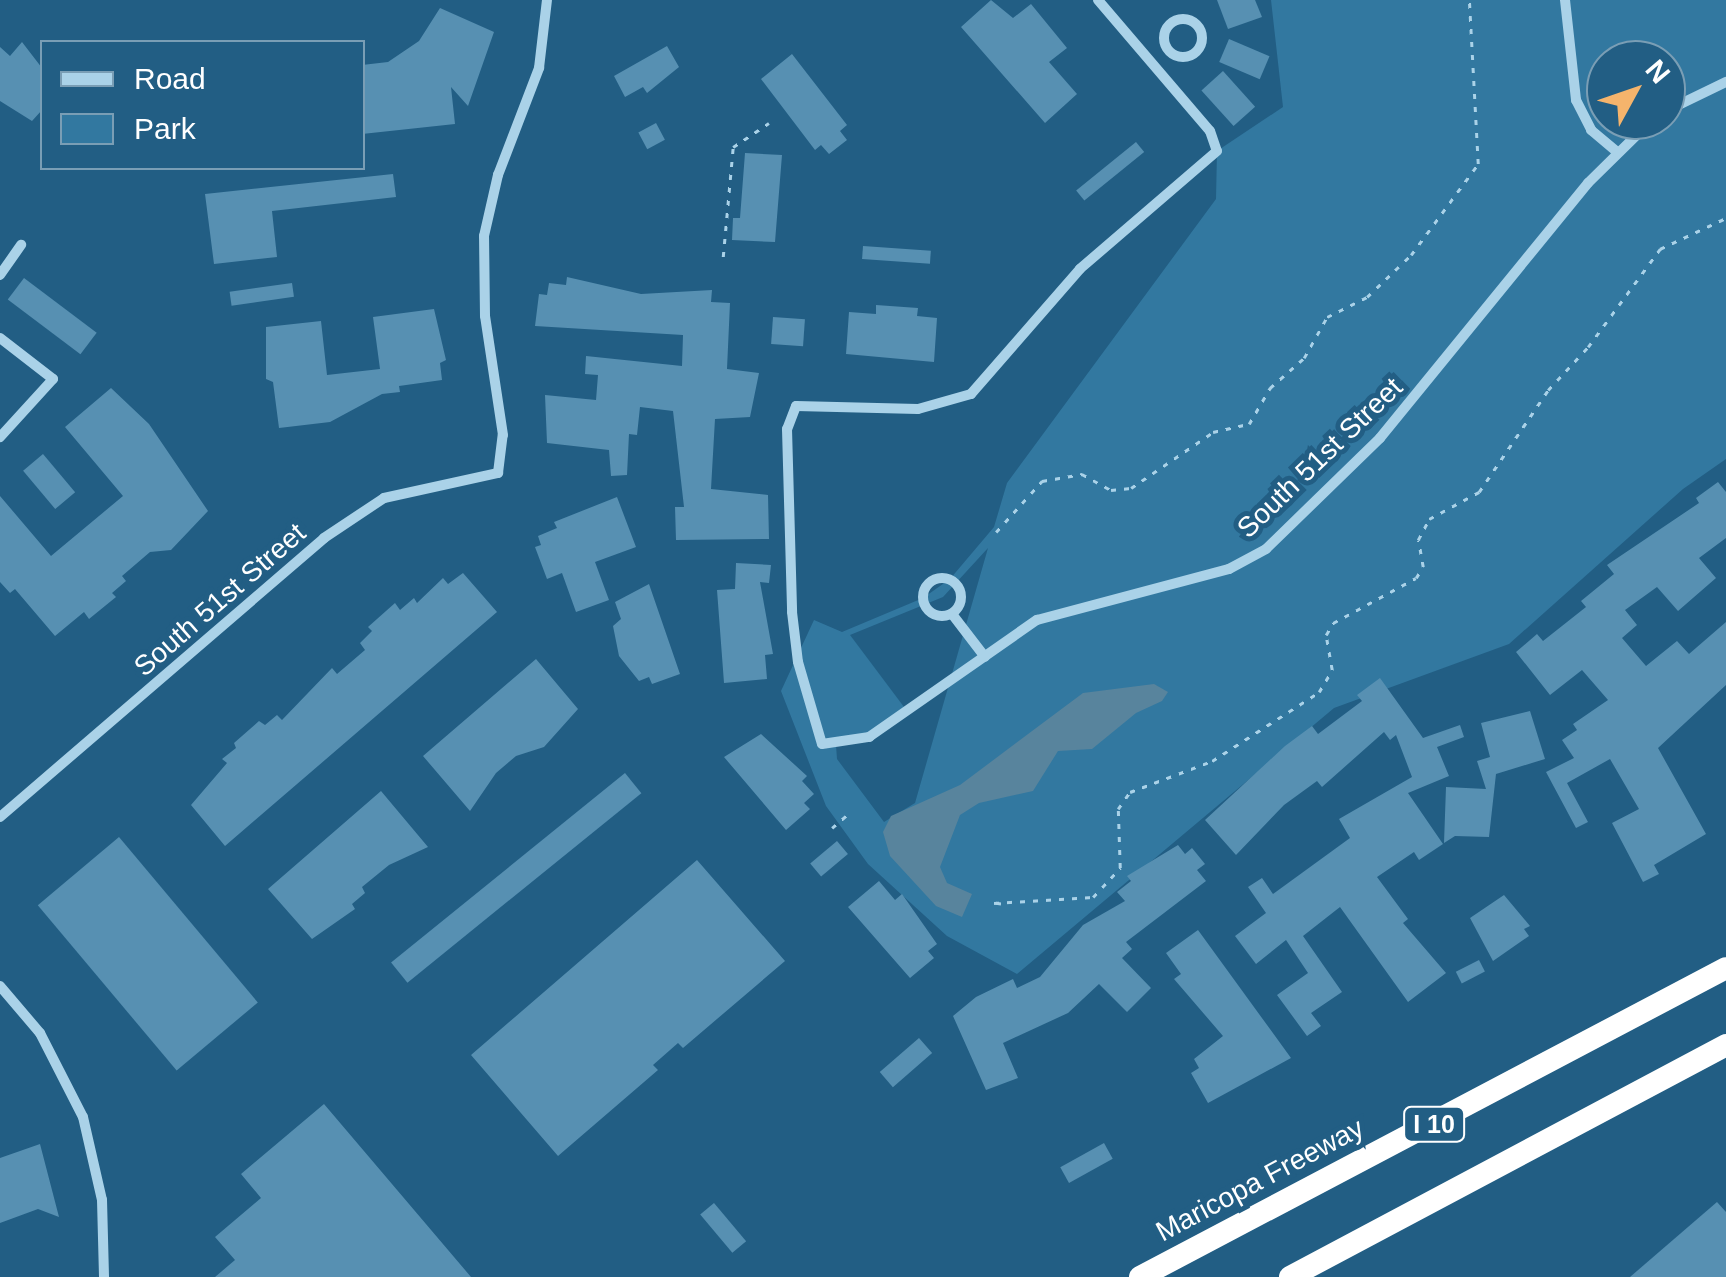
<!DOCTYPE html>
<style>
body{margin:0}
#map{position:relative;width:1726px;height:1277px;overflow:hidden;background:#225e84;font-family:Helvetica,sans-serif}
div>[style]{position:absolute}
.green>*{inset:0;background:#3278a0}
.water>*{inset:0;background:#58849d}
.building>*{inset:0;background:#5790b2;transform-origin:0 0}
.path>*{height:2.5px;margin-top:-1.25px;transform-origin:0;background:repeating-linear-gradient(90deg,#aad2e8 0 5px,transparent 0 13px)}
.minor>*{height:10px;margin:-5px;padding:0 5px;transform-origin:5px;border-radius:5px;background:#aad2e8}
.minor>.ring{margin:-5px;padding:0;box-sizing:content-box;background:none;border:10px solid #aad2e8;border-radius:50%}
.motorway>*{height:22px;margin:-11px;padding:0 11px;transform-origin:11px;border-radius:11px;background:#fff}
span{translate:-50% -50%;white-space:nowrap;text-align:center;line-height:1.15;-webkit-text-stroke:10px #225e84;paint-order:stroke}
.shield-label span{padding:2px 8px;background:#225e84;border:2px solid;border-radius:8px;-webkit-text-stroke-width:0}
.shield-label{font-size:25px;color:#fff;font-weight:700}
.street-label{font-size:28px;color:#fff}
.legend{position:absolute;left:40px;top:40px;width:325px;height:130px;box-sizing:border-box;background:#225e84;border:2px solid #7a9eb5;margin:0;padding:12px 18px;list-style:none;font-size:30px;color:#fff}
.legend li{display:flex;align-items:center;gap:20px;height:50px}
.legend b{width:50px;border:2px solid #7a9eb5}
.north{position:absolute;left:1586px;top:40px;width:100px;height:100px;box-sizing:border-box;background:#225e84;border:2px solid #7a9eb5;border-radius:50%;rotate:50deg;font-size:28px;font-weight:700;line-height:40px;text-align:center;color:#fff}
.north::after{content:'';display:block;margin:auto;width:35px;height:45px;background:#f5b46c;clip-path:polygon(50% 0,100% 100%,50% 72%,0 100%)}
</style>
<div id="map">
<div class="green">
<i style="clip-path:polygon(evenodd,1271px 0,1726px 0,1726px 459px,1683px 489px,1509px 644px,1334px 708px,1017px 974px,947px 936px,868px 864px,826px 806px,781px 691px,814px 620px,842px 632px,923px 598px,950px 579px,994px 527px,1007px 483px,1216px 199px,1217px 151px,1283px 107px,1271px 0,1606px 60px,1666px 60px,1666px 120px,1606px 120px,1606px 60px,1271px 0,988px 548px,915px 803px,884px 822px,837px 759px,836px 745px,869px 737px,907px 711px,850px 635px,943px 597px,988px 548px)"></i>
</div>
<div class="water">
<i style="clip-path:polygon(1154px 684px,1168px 692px,1162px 701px,1136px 713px,1092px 749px,1058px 751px,1033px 791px,979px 803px,960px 815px,940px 867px,947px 883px,972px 894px,962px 917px,936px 906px,890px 856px,883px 832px,891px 816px,960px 785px,1083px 693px)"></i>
</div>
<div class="building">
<i style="clip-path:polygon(991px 0,1013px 18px,1031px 4px,1067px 48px,1049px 62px,1077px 94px,1045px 123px,961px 27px)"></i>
<i style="clip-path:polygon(1217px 0,1255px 0,1262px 17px,1228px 29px)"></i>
<i style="clip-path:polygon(440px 8px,494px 32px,468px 106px,451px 87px,455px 124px,362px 134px,362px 65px,388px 62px,419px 41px)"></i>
<i style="left:1229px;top:39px;width:44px;height:25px;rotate:23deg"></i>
<i style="clip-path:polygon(22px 42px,42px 68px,42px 110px,32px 121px,0 101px,0 47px,10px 56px)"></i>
<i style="clip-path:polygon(667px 46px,679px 67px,647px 93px,643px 87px,625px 97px,614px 76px)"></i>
<i style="clip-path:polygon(792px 54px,847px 125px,840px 131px,847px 140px,829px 154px,821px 145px,815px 150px,761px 79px)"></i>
<i style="left:1223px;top:71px;width:48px;height:29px;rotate:48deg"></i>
<i style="left:656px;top:123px;width:19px;height:20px;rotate:62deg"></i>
<i style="left:1136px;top:142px;width:13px;height:77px;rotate:51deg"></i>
<i style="clip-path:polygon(745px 153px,782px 155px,775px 242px,732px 240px,733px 218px,740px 218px)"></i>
<i style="clip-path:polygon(393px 174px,396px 197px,272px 211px,277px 257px,214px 264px,205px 194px)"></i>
<i style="left:863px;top:246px;width:68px;height:13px;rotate:4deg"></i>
<i style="clip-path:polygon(567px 277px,641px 294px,712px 290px,711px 302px,730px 303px,727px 369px,759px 373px,750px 417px,715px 419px,711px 489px,768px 495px,769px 539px,676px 540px,675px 507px,684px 507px,673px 411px,640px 407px,637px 435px,629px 434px,627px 475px,611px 476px,609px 450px,547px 443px,545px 395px,596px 400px,598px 375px,585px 374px,586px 356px,682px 366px,683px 335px,535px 326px,539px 294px,547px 295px,549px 283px,566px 285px)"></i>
<i style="left:24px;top:278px;width:91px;height:27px;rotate:37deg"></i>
<i style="left:292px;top:283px;width:14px;height:63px;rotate:82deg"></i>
<i style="clip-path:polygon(876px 305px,918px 308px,917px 316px,937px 318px,934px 362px,846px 354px,849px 312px,876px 314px)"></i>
<i style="clip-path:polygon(434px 309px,446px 360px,440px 363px,442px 380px,399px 386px,400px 392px,382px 394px,330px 422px,279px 428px,273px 382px,266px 379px,266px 327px,321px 321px,327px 375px,380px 369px,373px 317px)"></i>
<i style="left:773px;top:317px;width:32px;height:27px;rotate:4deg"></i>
<i style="clip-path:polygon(111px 388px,149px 424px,208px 511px,171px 550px,150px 552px,122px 576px,126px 581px,112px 593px,116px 597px,89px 619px,84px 612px,55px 636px,15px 589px,10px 593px,0 582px,0 496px,51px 556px,123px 496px,65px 427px)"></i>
<i style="left:43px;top:454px;width:50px;height:26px;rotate:50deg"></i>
<i style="clip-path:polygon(1718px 482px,1726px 492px,1726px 538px,1699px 558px,1716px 578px,1678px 611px,1657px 587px,1625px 610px,1637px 625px,1622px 638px,1646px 666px,1677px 641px,1689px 654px,1726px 622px,1726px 685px,1658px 748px,1706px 834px,1654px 865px,1659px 874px,1643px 882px,1612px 823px,1639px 809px,1610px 759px,1567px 783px,1588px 822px,1576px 828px,1546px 772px,1574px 758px,1562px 740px,1577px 730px,1573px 724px,1608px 700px,1582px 670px,1550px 695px,1516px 652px,1537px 634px,1543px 641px,1586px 607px,1581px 601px,1614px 574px,1607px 565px,1699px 503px,1696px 498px)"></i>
<i style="clip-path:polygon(617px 497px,636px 547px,595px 562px,609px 600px,576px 612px,562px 573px,547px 579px,535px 547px,541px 545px,538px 536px,557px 528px,554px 522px)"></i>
<i style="clip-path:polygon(736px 563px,771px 565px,769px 583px,760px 582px,773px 654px,765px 655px,767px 679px,724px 683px,717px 590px,735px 589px)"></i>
<i style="clip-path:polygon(463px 573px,497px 612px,225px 846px,191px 805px,227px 763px,222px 759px,236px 748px,234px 743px,259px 721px,265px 725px,277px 715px,282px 720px,332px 668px,337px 674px,365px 650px,360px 643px,372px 631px,368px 627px,395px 603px,400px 610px,414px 598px,417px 603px,443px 578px,448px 584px)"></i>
<i style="clip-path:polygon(649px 584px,680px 674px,652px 684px,649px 677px,639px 681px,619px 656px,613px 626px,621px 619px,615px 602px)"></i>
<i style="clip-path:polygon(536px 659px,578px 709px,544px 747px,516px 756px,496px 773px,470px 811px,423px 756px)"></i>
<i style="clip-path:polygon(1380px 678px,1423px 738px,1460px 725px,1464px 737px,1437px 747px,1449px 776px,1408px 793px,1443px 844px,1419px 860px,1414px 852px,1377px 877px,1408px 919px,1403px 923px,1446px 973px,1408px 1002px,1340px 907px,1303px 936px,1342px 992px,1311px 1013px,1321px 1026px,1307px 1036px,1277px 995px,1308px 973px,1286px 940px,1256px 964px,1235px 936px,1266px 913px,1248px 887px,1262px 878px,1273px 894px,1350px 838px,1339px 819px,1412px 777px,1396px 735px,1390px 740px,1384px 732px,1322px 787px,1317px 781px,1284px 805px,1236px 855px,1205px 820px,1285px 746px,1312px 726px,1318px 734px,1362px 701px,1357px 695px)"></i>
<i style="clip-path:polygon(1530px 711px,1545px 759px,1496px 774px,1489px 837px,1455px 836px,1444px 843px,1446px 787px,1486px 789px,1477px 761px,1490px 757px,1481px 723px)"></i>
<i style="clip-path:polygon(761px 734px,807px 776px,802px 781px,814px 794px,804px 803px,810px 809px,786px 830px,724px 757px)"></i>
<i style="left:625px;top:773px;width:26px;height:301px;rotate:51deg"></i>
<i style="clip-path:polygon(381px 791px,428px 847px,389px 865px,362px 887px,365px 893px,352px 904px,355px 909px,312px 939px,268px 889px)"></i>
<i style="left:119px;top:837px;width:216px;height:106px;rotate:50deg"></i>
<i style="left:837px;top:841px;width:17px;height:35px;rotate:50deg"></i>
<i style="clip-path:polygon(1178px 845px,1185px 854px,1192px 848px,1205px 864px,1197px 870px,1206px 881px,1126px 942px,1132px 949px,1122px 958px,1151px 988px,1127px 1012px,1099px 984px,1068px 1013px,1003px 1043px,1018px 1078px,986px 1090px,953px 1016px,976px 997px,1013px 979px,1017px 988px,1040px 977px,1083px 925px,1125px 901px,1117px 892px,1131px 881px,1127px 876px)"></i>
<i style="clip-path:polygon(697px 860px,785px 961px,683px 1048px,678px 1043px,653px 1065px,658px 1070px,558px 1156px,471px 1055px)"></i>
<i style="clip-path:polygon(879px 881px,895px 900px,902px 894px,937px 944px,928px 951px,934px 958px,910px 978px,848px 907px)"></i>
<i style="clip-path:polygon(1504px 895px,1530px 926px,1524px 929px,1529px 936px,1493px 961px,1470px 918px)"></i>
<i style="clip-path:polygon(1198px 930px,1291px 1058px,1208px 1103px,1191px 1073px,1199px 1068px,1194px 1059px,1223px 1036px,1174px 979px,1181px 974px,1166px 953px)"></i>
<i style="left:1479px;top:960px;width:13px;height:26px;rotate:63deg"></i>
<i style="left:919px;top:1038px;width:20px;height:52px;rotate:49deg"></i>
<i style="clip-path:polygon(324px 1104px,471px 1277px,215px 1277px,235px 1260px,215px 1237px,261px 1198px,241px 1174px)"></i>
<i style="left:1104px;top:1143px;width:18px;height:50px;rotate:61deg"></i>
<i style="clip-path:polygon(40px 1144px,59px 1217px,38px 1209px,0 1223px,0 1158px)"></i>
<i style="clip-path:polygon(1717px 1202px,1726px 1212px,1726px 1277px,1630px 1277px)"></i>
<i style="left:714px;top:1203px;width:50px;height:18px;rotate:50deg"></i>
</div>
<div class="path">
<i style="left:723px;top:257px;width:110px;rotate:-84.8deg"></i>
<i style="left:733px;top:147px;width:43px;rotate:-33.7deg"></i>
<i style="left:996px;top:532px;width:69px;rotate:-48deg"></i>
<i style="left:1042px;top:481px;width:41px;rotate:-9.9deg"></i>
<i style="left:1082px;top:474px;width:33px;rotate:29deg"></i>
<i style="left:1111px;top:490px;width:20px;rotate:-6deg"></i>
<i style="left:1131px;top:488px;width:99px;rotate:-34.3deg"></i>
<i style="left:1213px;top:432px;width:37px;rotate:-13deg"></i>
<i style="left:1249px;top:424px;width:42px;rotate:-59.7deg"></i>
<i style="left:1270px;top:388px;width:45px;rotate:-41.4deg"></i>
<i style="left:1304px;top:358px;width:47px;rotate:-60.7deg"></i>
<i style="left:1327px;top:317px;width:45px;rotate:-26.6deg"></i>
<i style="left:1367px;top:297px;width:61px;rotate:-43.7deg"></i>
<i style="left:1411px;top:255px;width:113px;rotate:-53.6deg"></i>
<i style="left:1478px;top:164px;width:164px;rotate:-93.1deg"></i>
<i style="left:832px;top:828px;width:21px;rotate:-41deg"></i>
<i style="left:1001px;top:904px;width:7px;rotate:-172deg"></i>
<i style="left:994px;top:903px;width:99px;rotate:-3.5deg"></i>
<i style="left:1093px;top:897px;width:40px;rotate:-47deg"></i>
<i style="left:1120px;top:868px;width:59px;rotate:-91.9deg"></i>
<i style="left:1118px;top:809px;width:21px;rotate:-55deg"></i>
<i style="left:1130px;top:792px;width:88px;rotate:-20.7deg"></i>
<i style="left:1212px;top:761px;width:127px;rotate:-32.8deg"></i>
<i style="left:1319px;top:692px;width:26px;rotate:-59deg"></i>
<i style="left:1332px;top:670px;width:36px;rotate:-100deg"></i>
<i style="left:1326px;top:635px;width:14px;rotate:-60deg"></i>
<i style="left:1333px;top:623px;width:94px;rotate:-28.5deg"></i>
<i style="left:1416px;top:578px;width:13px;rotate:-58deg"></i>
<i style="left:1423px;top:567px;width:27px;rotate:-100deg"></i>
<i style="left:1418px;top:540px;width:24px;rotate:-62deg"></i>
<i style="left:1429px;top:519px;width:57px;rotate:-28.4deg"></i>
<i style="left:1479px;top:492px;width:123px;rotate:-55.9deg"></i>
<i style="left:1548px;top:390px;width:59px;rotate:-47.1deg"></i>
<i style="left:1588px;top:347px;width:122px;rotate:-53.7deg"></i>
<i style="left:1660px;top:249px;width:73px;rotate:-25.2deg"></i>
</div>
<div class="minor">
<i style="left:1098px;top:0;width:172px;rotate:49.5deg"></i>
<i style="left:1210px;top:131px;width:21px;rotate:71deg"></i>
<i style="left:1217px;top:151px;width:181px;rotate:139.3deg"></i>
<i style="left:1080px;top:269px;width:166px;rotate:131.1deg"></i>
<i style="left:971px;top:394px;width:55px;rotate:164.2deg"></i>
<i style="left:918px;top:409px;width:122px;rotate:-178.6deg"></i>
<i style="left:796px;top:406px;width:25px;rotate:111deg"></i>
<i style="left:787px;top:429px;width:183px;rotate:88.4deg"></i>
<i style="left:792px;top:612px;width:50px;rotate:83.2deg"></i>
<i style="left:798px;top:662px;width:85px;rotate:73.7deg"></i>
<i style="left:822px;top:744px;width:48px;rotate:-8.5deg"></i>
<i style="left:869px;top:737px;width:205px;rotate:-34.9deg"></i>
<i style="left:1037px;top:620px;width:199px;rotate:-14.9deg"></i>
<i style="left:1229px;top:569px;width:42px;rotate:-28.4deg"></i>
<i style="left:1266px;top:549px;width:159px;rotate:-44.2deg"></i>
<i style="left:1380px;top:438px;width:329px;rotate:-50.8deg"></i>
<i style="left:1588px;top:183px;width:90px;rotate:-44.5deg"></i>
<i style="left:1565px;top:0;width:101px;rotate:83.7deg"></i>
<i style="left:1576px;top:100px;width:34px;rotate:63deg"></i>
<i style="left:1591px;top:130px;width:34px;rotate:40deg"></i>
<i class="ring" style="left:1164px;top:19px;width:28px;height:28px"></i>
<i style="left:1666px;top:111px;width:67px;rotate:-25.8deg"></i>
<i style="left:0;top:275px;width:37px;rotate:-55deg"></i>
<i style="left:0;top:338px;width:67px;rotate:37.7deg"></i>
<i style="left:53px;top:379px;width:79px;rotate:132.4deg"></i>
<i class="ring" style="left:923px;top:578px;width:28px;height:28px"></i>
<i style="left:952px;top:614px;width:54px;rotate:52.5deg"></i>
<i style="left:0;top:817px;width:428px;rotate:-40.7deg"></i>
<i style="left:324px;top:538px;width:72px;rotate:-33.7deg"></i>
<i style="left:384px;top:498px;width:117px;rotate:-12.4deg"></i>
<i style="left:498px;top:473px;width:38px;rotate:-83deg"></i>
<i style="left:503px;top:435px;width:120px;rotate:-98.6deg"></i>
<i style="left:485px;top:316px;width:80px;rotate:-90.7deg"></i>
<i style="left:484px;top:236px;width:63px;rotate:-77.1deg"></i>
<i style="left:498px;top:175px;width:115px;rotate:-69deg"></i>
<i style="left:539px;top:68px;width:68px;rotate:-83.3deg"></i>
<i style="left:0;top:986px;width:62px;rotate:49.6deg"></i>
<i style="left:40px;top:1033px;width:94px;rotate:62.9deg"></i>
<i style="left:83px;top:1117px;width:85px;rotate:77.1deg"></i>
<i style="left:102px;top:1200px;width:77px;rotate:88.5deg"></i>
</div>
<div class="motorway">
<i style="left:1140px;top:1277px;width:662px;rotate:-27.8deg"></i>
<i style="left:1290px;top:1277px;width:494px;rotate:-28deg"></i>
</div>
<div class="shield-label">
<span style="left:1434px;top:1124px">I 10</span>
</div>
<div class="street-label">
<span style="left:1320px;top:458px;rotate:-44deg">South 51st Street</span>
<span style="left:220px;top:600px;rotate:-41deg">South 51st Street</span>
<span style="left:1260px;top:1180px;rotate:-28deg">Maricopa Freeway</span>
</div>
<ul class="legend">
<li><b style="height:12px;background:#aad2e8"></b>Road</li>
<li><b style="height:28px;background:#3278a0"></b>Park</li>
</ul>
<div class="north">N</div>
</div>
